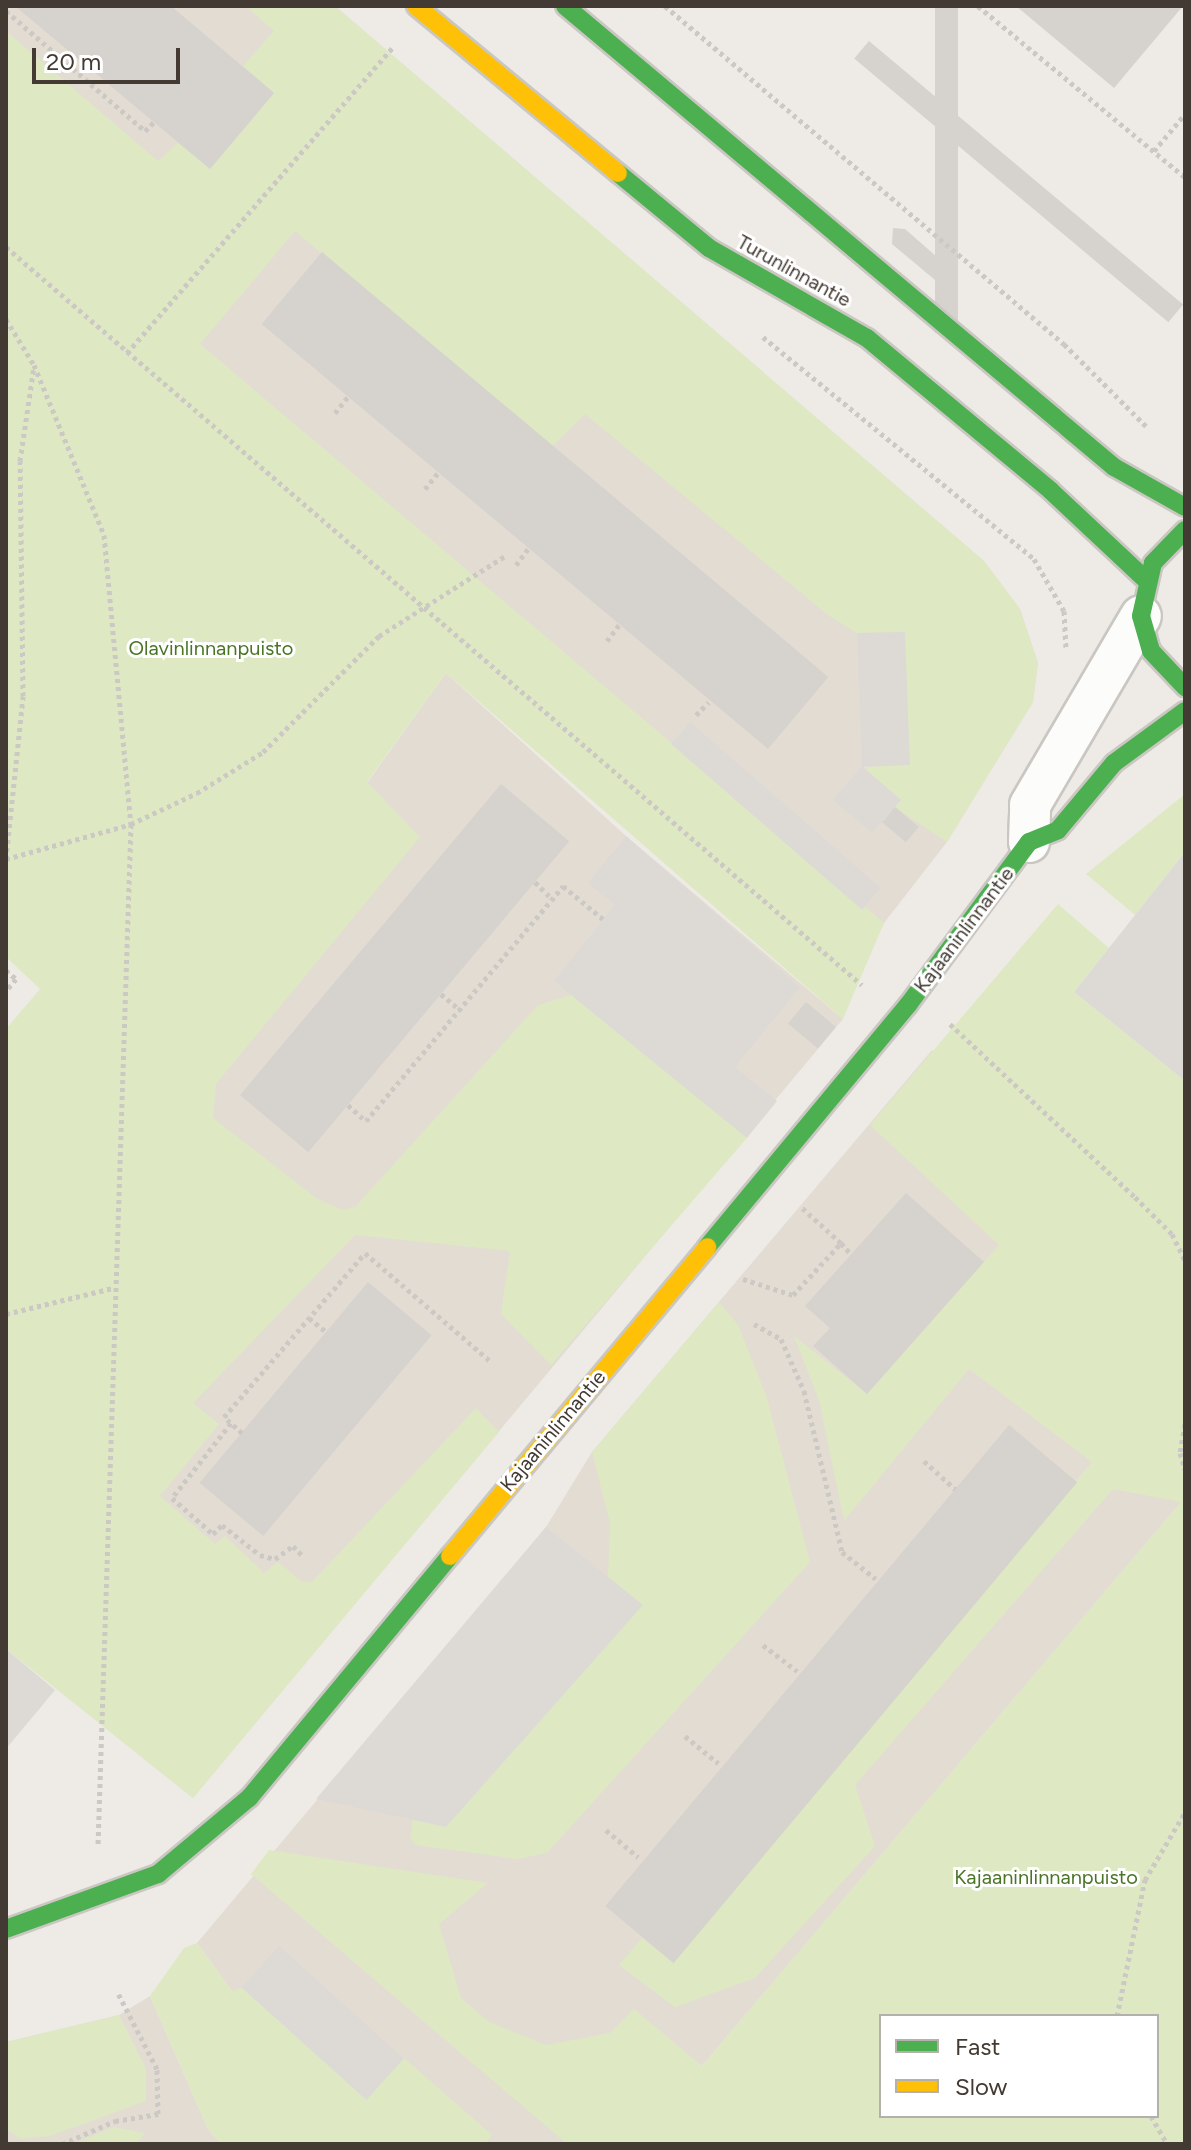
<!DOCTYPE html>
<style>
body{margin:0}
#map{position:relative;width:1191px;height:2150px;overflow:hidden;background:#eeebe6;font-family:Figtree,sans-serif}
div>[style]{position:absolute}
.residential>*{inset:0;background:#e3dcd3}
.green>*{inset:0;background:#dee9c4}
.parking>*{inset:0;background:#dddad6;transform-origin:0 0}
.building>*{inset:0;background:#d6d2cd;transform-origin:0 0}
.path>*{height:5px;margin-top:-2.5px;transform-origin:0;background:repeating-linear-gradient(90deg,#ccc9c5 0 4px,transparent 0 8px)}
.roads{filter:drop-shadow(2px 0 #cac7c2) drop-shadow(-2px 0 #cac7c2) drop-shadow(0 2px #cac7c2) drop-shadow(0 -2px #cac7c2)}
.street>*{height:40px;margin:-20px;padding:0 20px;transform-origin:20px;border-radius:20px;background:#fcfcfb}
.fast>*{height:18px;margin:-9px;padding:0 9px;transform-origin:9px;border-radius:9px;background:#4caf50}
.slow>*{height:18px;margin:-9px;padding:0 9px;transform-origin:9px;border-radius:9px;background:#ffc107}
span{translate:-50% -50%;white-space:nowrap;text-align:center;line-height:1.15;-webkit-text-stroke:6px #fff;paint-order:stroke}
.street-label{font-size:20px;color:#433b33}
.park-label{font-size:20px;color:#4a7526}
.frame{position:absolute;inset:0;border:8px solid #433b33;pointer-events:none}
.legend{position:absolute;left:879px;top:2014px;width:280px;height:104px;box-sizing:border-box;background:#fff;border:2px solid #b4b1ad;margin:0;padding:10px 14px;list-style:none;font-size:24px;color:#433b33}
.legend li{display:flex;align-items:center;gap:16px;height:40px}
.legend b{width:40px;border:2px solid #b4b1ad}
.scale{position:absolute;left:32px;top:48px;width:148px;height:36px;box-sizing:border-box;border:4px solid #433b33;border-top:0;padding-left:10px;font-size:24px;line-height:28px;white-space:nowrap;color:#433b33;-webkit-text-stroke:6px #fff;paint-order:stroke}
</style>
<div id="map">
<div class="residential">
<i style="clip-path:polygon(6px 6px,335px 6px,984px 561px,1020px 609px,1038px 663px,1033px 702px,947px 842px,874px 936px,6px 210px)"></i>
<i style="clip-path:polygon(446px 673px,626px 836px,843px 1019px,193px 1798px,114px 1735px,140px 1008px,367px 783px)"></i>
<i style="clip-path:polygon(932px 1050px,1182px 1501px,702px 2066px,802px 2144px,359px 2144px,312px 2101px,197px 1943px,546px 1527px,592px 1452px)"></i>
<i style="clip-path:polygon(150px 1996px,208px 2129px,221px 2144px,6px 2144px,6px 2042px,119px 2015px)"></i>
</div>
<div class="green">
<i style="clip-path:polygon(246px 6px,335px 6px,984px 561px,1020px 609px,1038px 663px,1033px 702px,947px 842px,895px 807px,901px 800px,862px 766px,905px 632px,857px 633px,828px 615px,585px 414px,552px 447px,295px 231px,200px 344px,884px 923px,843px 1019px,446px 673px,367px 782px,420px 837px,216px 1084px,213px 1118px,316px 1198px,343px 1210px,355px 1207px,538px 1005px,571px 995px,747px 1138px,551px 1365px,501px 1314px,510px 1251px,355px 1235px,193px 1403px,219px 1424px,160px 1496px,215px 1544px,225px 1536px,264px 1573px,278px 1562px,302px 1582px,312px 1582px,476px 1408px,499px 1432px,193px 1798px,6px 1649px,6px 1029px,40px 989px,6px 957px,6px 31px,158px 161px,178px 143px,210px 169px,274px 93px,243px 66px,274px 31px)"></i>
<i style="clip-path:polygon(1185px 794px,1185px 852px,1135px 915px,1086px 874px)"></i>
<i style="clip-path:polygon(evenodd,1058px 904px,1109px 948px,1074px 992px,1185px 1081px,1185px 2144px,567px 2144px,251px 1874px,269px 1850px,488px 1883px,439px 1924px,461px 1998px,489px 2022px,546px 2045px,610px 2033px,634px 2009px,702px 2066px,1181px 1502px,1113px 1489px,855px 1785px,875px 1846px,755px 1978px,675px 2007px,619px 1965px,642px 1938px,668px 1958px,1092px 1462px,969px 1369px,844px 1521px,819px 1400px,794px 1336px,867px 1394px,999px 1245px,870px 1125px,1058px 904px,881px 2016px,1157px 2016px,1157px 2116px,881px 2116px,881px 2016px)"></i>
<i style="clip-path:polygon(719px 1302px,738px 1325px,767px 1398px,810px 1562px,547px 1853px,517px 1859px,416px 1845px,410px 1838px,413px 1819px,446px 1826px,642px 1605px,608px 1577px,610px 1523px,592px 1452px)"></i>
<i style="clip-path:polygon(197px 1943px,232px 1991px,242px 1988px,368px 2098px,404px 2058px,492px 2135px,485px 2144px,221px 2144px,208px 2129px,150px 1996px,184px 1948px)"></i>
<i style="clip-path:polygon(119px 2015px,146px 2069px,146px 2101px,50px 2136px,21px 2139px,6px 2129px,6px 2042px)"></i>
<i style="clip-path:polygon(114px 2127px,145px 2133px,136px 2144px,73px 2144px)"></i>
</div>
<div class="parking">
<i style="clip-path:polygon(905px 632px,910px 765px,863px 767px,901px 800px,872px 833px,833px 800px,862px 766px,857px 633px)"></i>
<i style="left:690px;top:722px;width:253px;height:29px;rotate:41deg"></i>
<i style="clip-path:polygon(626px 836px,800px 987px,735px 1067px,777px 1101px,747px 1138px,554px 981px,615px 905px,588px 883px)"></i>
<i style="clip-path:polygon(1185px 852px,1185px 1081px,1074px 992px)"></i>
<i style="clip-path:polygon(546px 1527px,643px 1605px,446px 1827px,316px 1799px)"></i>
<i style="clip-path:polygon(6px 1649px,55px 1690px,6px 1749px)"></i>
<i style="left:279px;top:1946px;width:168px;height:56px;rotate:42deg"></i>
</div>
<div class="building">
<i style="clip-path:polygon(15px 6px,171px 6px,274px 93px,210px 169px)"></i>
<i style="left:935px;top:6px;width:23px;height:327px"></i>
<i style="clip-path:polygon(1016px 6px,1183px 6px,1114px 88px)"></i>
<i style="left:869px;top:41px;width:410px;height:23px;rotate:40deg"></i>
<i style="clip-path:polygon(893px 228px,905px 229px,953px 271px,953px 286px,941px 285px,892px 244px)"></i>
<i style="left:322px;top:252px;width:661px;height:94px;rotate:40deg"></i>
<i style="left:501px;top:784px;width:89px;height:406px;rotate:40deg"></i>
<i style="left:895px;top:807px;width:31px;height:20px;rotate:40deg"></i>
<i style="left:806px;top:1002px;width:39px;height:28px;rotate:40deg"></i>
<i style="clip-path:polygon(906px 1193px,984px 1262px,867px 1394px,813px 1346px,830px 1328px,805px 1306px)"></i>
<i style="left:368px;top:1282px;width:83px;height:262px;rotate:40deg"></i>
<i style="left:1009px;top:1425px;width:89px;height:628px;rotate:40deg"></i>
</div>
<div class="path">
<i style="left:665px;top:6px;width:523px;rotate:40.27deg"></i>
<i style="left:1064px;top:344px;width:119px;rotate:45deg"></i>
<i style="left:978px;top:6px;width:268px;rotate:39.6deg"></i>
<i style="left:6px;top:11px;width:184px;rotate:40.8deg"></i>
<i style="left:145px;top:131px;width:13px;rotate:-45deg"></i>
<i style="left:1154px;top:151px;width:48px;rotate:-50deg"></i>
<i style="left:6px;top:247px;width:1130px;rotate:40.77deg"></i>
<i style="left:6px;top:319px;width:54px;rotate:58.7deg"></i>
<i style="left:34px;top:365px;width:184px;rotate:67.6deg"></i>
<i style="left:104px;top:535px;width:290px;rotate:84.7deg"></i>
<i style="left:131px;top:824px;width:1024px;rotate:91.85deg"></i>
<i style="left:763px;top:337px;width:350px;rotate:39.3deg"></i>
<i style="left:1034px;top:559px;width:60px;rotate:60deg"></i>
<i style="left:1064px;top:611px;width:39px;rotate:87deg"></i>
<i style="left:127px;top:353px;width:404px;rotate:-49deg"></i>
<i style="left:335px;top:413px;width:21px;rotate:-51deg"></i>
<i style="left:425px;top:489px;width:21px;rotate:-51deg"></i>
<i style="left:516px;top:565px;width:20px;rotate:-53deg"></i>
<i style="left:607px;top:641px;width:20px;rotate:-53deg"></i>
<i style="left:696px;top:715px;width:18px;rotate:-45deg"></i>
<i style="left:6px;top:859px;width:130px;rotate:-15.6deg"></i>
<i style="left:131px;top:824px;width:73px;rotate:-25.2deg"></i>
<i style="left:197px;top:793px;width:78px;rotate:-31.8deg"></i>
<i style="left:263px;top:752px;width:164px;rotate:-45deg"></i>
<i style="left:379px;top:636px;width:149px;rotate:-32.4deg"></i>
<i style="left:6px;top:859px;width:164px;rotate:-84deg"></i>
<i style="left:23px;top:696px;width:235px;rotate:-90.7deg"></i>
<i style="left:20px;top:461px;width:96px;rotate:-81.6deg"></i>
<i style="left:535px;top:882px;width:24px;rotate:45deg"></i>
<i style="left:6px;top:970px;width:13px;rotate:42deg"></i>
<i style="left:16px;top:979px;width:16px;rotate:130deg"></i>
<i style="left:441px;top:994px;width:25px;rotate:40deg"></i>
<i style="left:950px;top:1024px;width:253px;rotate:43.1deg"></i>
<i style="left:1135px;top:1197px;width:52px;rotate:45deg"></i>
<i style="left:1172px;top:1234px;width:30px;rotate:64deg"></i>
<i style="left:348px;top:1105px;width:24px;rotate:42deg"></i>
<i style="left:366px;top:1121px;width:307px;rotate:-50deg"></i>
<i style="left:563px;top:886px;width:52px;rotate:39.5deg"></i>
<i style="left:841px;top:1243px;width:15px;rotate:48deg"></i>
<i style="left:743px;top:1279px;width:52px;rotate:17.7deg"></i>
<i style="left:793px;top:1295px;width:71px;rotate:-47.3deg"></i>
<i style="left:841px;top:1243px;width:55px;rotate:-137.9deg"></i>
<i style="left:6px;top:1314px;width:110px;rotate:-13.7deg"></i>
<i style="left:309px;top:1318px;width:22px;rotate:39deg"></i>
<i style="left:754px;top:1324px;width:31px;rotate:29deg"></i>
<i style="left:781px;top:1339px;width:57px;rotate:66.1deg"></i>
<i style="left:804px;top:1391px;width:165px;rotate:76.7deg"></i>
<i style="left:842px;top:1552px;width:43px;rotate:38.5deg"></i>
<i style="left:231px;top:1423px;width:95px;rotate:128.2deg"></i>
<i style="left:172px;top:1498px;width:55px;rotate:41.3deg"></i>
<i style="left:213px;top:1534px;width:13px;rotate:-45deg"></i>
<i style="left:222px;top:1525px;width:48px;rotate:38.3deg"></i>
<i style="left:260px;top:1555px;width:16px;rotate:15deg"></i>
<i style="left:275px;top:1559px;width:22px;rotate:-36deg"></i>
<i style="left:293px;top:1546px;width:14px;rotate:45deg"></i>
<i style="left:1185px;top:1424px;width:29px;rotate:100deg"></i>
<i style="left:1180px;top:1453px;width:17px;rotate:73deg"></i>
<i style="left:242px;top:1433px;width:24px;rotate:-138deg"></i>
<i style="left:224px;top:1417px;width:216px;rotate:-49.3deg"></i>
<i style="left:365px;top:1253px;width:165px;rotate:40.8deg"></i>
<i style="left:924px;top:1461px;width:42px;rotate:42.1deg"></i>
<i style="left:763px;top:1645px;width:43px;rotate:37.4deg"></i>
<i style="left:685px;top:1736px;width:43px;rotate:39.3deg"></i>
<i style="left:606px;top:1830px;width:42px;rotate:40.2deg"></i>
<i style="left:1117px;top:2016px;width:139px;rotate:-78.4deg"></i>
<i style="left:1145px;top:1880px;width:79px;rotate:-59.5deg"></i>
<i style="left:1151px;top:2116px;width:32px;rotate:60deg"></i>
<i style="left:62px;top:2144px;width:58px;rotate:-23.5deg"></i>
<i style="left:115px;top:2121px;width:44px;rotate:-9.2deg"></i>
<i style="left:158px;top:2114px;width:45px;rotate:-91.3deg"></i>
<i style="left:157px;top:2069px;width:85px;rotate:-117.2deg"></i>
</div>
<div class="roads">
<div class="street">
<i style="left:1029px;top:842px;width:37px;rotate:-88deg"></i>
<i style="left:1030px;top:805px;width:219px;rotate:-59.6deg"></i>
</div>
<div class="fast">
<i style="left:565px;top:6px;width:717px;rotate:40.02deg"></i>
<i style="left:1114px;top:467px;width:81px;rotate:29.4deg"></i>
<i style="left:618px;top:173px;width:118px;rotate:39.5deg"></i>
<i style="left:709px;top:248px;width:182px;rotate:29.7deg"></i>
<i style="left:867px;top:338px;width:239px;rotate:39.7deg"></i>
<i style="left:1051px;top:491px;width:130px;rotate:43.1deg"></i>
<i style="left:1185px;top:530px;width:46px;rotate:134.1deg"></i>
<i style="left:1153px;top:563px;width:54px;rotate:102.8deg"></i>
<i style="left:1141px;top:616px;width:36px;rotate:74deg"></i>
<i style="left:1151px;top:651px;width:50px;rotate:46.6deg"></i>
<i style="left:707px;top:1247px;width:315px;rotate:-50.3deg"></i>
<i style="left:908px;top:1005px;width:203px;rotate:-53.4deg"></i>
<i style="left:1029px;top:842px;width:31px;rotate:-22deg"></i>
<i style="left:1058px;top:830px;width:87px;rotate:-50.1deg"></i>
<i style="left:1114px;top:763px;width:88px;rotate:-36.2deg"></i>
<i style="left:6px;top:1929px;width:162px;rotate:-19.9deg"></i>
<i style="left:158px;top:1874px;width:119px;rotate:-39.9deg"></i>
<i style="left:249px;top:1798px;width:315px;rotate:-50.3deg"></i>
</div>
<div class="slow">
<i style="left:416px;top:6px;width:262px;rotate:39.6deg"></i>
<i style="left:450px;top:1556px;width:402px;rotate:-50.2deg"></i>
</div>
</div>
<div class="street-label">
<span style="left:794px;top:271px;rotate:29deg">Turunlinnantie</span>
<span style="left:964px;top:930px;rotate:-53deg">Kajaaninlinnantie</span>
<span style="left:553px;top:1431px;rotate:-50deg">Kajaaninlinnantie</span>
</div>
<div class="park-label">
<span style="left:211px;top:648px">Olavinlinnanpuisto</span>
<span style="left:1046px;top:1877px">Kajaaninlinnanpuisto</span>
</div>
<div class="frame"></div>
<ul class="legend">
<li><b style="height:10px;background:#4caf50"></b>Fast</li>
<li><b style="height:10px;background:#ffc107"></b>Slow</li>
</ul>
<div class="scale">20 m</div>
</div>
